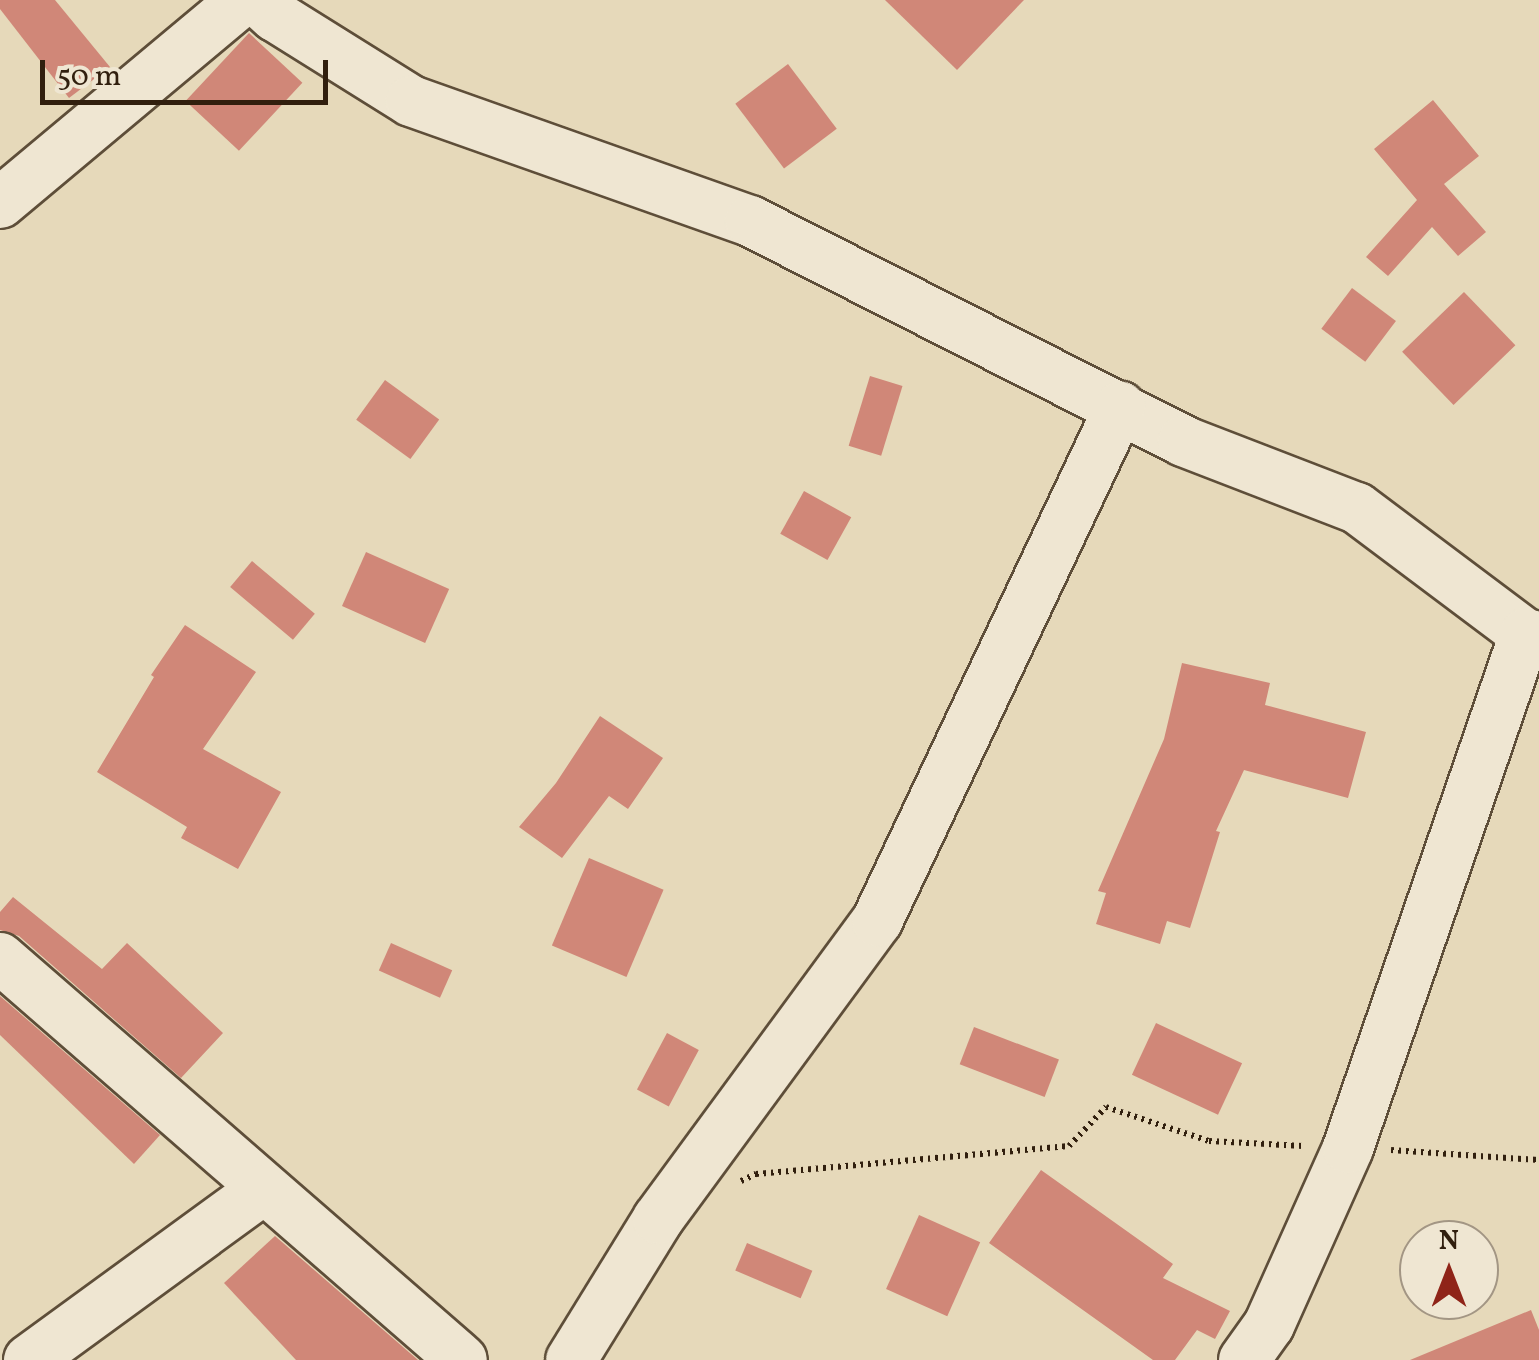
<!DOCTYPE html>
<style>
body{margin:0}
#map{position:relative;width:1539px;height:1360px;overflow:hidden;background:#e6d9ba;font-family:Vollkorn,serif}
div>[style]{position:absolute}
.building>*{inset:0;background:#d08778;transform-origin:0 0}
.path>*{height:6px;margin-top:-3px;transform-origin:0;background:repeating-linear-gradient(90deg,#311f0e 0 2.5px,transparent 0 7.5px)}
.roads{filter:drop-shadow(2px 0 #5e4e39) drop-shadow(-2px 0 #5e4e39) drop-shadow(0 2px #5e4e39) drop-shadow(0 -2px #5e4e39)}
.minor>*{height:50px;margin:-25px;padding:0 25px;transform-origin:25px;border-radius:25px;background:#efe6d2}
span{translate:-50% -50%;white-space:nowrap;text-align:center;line-height:1.15;-webkit-text-stroke:8px #efe6d2;paint-order:stroke}
.north{position:absolute;left:1399px;top:1220px;width:100px;height:100px;box-sizing:border-box;background:#efe6d2;border:2px solid #a39684;border-radius:50%;rotate:0deg;font-size:28px;font-weight:700;line-height:40px;text-align:center;color:#311f0e}
.north::after{content:'';display:block;margin:auto;width:35px;height:45px;background:#8f2418;clip-path:polygon(50% 0,100% 100%,50% 72%,0 100%)}
.scale{position:absolute;left:40px;top:60px;width:288px;height:45px;box-sizing:border-box;border:5px solid #311f0e;border-top:0;padding-left:12px;font-size:30px;line-height:35px;white-space:nowrap;color:#311f0e;-webkit-text-stroke:8px #efe6d2;paint-order:stroke}
</style>
<div id="map">
<div class="building">
<i style="clip-path:polygon(0 0,55px 0,110px 67px,69px 98px,0 9px)"></i>
<i style="clip-path:polygon(885px 0,1024px 0,957px 70px)"></i>
<i style="left:249px;top:33px;width:73px;height:93px;rotate:43deg"></i>
<i style="left:788px;top:64px;width:81px;height:66px;rotate:53deg"></i>
<i style="clip-path:polygon(1433px 100px,1479px 156px,1444px 184px,1486px 232px,1458px 256px,1432px 227px,1388px 276px,1366px 257px,1417px 200px,1374px 149px)"></i>
<i style="left:1352px;top:288px;width:55px;height:51px;rotate:37deg"></i>
<i style="left:1464px;top:292px;width:74px;height:86px;rotate:46deg"></i>
<i style="left:870px;top:376px;width:34px;height:73px;rotate:17deg"></i>
<i style="left:385px;top:380px;width:67px;height:49px;rotate:36deg"></i>
<i style="left:804px;top:491px;width:54px;height:49px;rotate:29deg"></i>
<i style="left:366px;top:552px;width:91px;height:59px;rotate:24deg"></i>
<i style="left:252px;top:561px;width:82px;height:34px;rotate:40deg"></i>
<i style="clip-path:polygon(185px 625px,256px 672px,203px 749px,281px 792px,238px 869px,181px 838px,187px 827px,97px 772px,154px 677px,151px 675px)"></i>
<i style="clip-path:polygon(1182px 663px,1270px 683px,1265px 705px,1366px 732px,1348px 798px,1244px 770px,1216px 831px,1220px 832px,1190px 928px,1167px 921px,1160px 944px,1096px 924px,1106px 893px,1098px 891px,1164px 739px)"></i>
<i style="clip-path:polygon(600px 716px,663px 758px,628px 809px,609px 796px,562px 858px,519px 827px,556px 783px)"></i>
<i style="left:589px;top:858px;width:81px;height:95px;rotate:23deg"></i>
<i style="clip-path:polygon(13px 897px,102px 969px,127px 943px,223px 1033px,181px 1078px,19px 936px,0 930px,0 912px)"></i>
<i style="left:391px;top:943px;width:67px;height:30px;rotate:24deg"></i>
<i style="clip-path:polygon(0 996px,160px 1135px,134px 1164px,0 1035px)"></i>
<i style="left:1156px;top:1023px;width:95px;height:57px;rotate:25deg"></i>
<i style="left:974px;top:1027px;width:91px;height:40px;rotate:21deg"></i>
<i style="left:667px;top:1033px;width:36px;height:64px;rotate:28deg"></i>
<i style="clip-path:polygon(1041px 1170px,1173px 1264px,1163px 1278px,1230px 1311px,1215px 1339px,1197px 1330px,1175px 1360px,1153px 1360px,989px 1243px)"></i>
<i style="left:919px;top:1215px;width:67px;height:81px;rotate:24deg"></i>
<i style="clip-path:polygon(275px 1236px,418px 1360px,296px 1360px,224px 1283px)"></i>
<i style="left:747px;top:1243px;width:71px;height:30px;rotate:23deg"></i>
<i style="clip-path:polygon(1531px 1310px,1539px 1330px,1539px 1360px,1410px 1360px)"></i>
</div>
<div class="path">
<i style="left:1391px;top:1150px;width:148px;rotate:3.9deg"></i>
<i style="left:741px;top:1181px;width:17px;rotate:-25deg"></i>
<i style="left:756px;top:1174px;width:314px;rotate:-5.1deg"></i>
<i style="left:1069px;top:1146px;width:54px;rotate:-46.5deg"></i>
<i style="left:1106px;top:1107px;width:108px;rotate:18.3deg"></i>
<i style="left:1209px;top:1141px;width:94px;rotate:3deg"></i>
</div>
<div class="roads">
<div class="minor">
<i style="left:257px;top:0;width:24px;rotate:42deg"></i>
<i style="left:275px;top:16px;width:160px;rotate:32deg"></i>
<i style="left:411px;top:101px;width:360px;rotate:19.5deg"></i>
<i style="left:750px;top:221px;width:486px;rotate:26.9deg"></i>
<i style="left:1183px;top:441px;width:186px;rotate:21.1deg"></i>
<i style="left:1357px;top:508px;width:210px;rotate:36.9deg"></i>
<i style="left:1525px;top:634px;width:14px;rotate:12deg"></i>
<i style="left:0;top:203px;width:317px;rotate:-39.9deg"></i>
<i style="left:0;top:958px;width:612px;rotate:41.03deg"></i>
<i style="left:29px;top:1360px;width:288px;rotate:-36.1deg"></i>
<i style="left:571px;top:1360px;width:166px;rotate:-58.3deg"></i>
<i style="left:658px;top:1219px;width:370px;rotate:-53.7deg"></i>
<i style="left:877px;top:921px;width:569px;rotate:-64.7deg"></i>
<i style="left:1244px;top:1360px;width:43px;rotate:-54.5deg"></i>
<i style="left:1269px;top:1325px;width:194px;rotate:-65.9deg"></i>
<i style="left:1348px;top:1148px;width:544px;rotate:-71deg"></i>
</div>
</div>
<div class="north">N</div>
<div class="scale">50 m</div>
</div>
